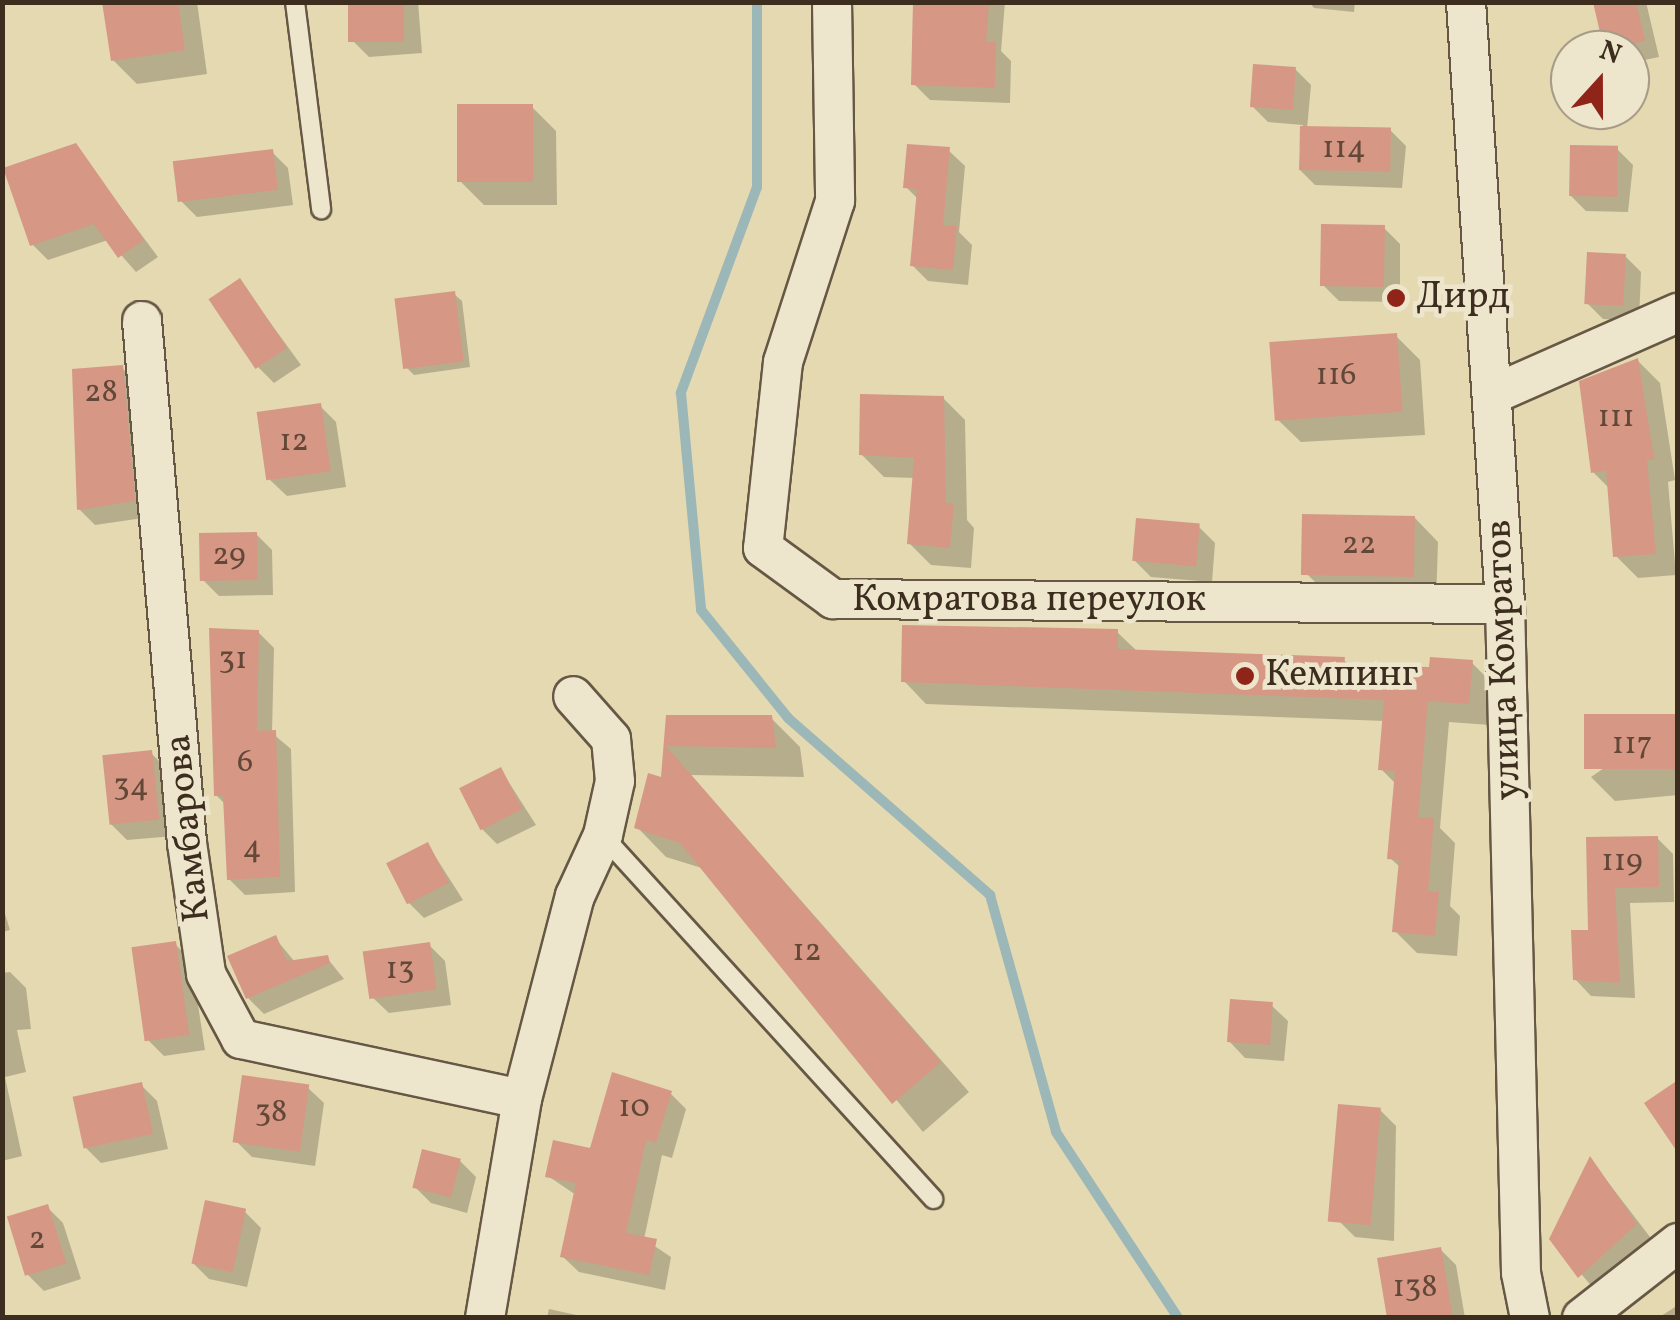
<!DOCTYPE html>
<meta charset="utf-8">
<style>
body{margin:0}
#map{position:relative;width:1680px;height:1320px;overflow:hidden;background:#e4d9b1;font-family:Vollkorn,serif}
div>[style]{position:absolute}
.shadow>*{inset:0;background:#0003}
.stream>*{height:10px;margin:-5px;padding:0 5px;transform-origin:5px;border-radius:5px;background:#9cb7b8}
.building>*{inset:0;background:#d69785;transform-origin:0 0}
.roads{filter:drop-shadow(2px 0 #665844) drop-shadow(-2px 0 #665844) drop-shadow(0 2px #665844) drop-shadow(0 -2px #665844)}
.lane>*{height:18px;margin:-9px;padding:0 9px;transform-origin:9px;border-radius:9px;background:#ede6cc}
.street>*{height:38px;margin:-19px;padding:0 19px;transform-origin:19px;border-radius:19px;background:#ede6cc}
.dots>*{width:28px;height:28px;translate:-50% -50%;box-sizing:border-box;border:5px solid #ede6cc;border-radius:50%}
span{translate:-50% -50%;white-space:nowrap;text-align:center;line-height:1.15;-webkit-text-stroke:9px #ede6cc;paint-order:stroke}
.number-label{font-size:32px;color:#624838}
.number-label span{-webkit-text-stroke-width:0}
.poi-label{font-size:38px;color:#3c2d1f}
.left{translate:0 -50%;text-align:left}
.street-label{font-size:38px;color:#3c2d1f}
.frame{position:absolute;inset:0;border:5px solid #3c2d1f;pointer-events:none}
.north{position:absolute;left:1550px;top:30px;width:100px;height:100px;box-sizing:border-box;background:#ede6cc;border:2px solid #a69c87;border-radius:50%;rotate:21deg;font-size:28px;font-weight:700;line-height:40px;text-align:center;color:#3c2d1f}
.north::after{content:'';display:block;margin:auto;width:35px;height:45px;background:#8f2418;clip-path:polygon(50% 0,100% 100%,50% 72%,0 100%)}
</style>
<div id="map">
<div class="shadow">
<i style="clip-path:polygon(105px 2px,197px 2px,207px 74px,137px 84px,113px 60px)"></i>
<i style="clip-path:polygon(350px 2px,418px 2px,422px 53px,369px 57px,353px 41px)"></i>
<i style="clip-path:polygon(913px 2px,1005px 2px,1001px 51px,1011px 61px,1010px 103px,930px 100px,914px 84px)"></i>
<i style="clip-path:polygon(1309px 2px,1355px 2px,1354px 12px,1314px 8px)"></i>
<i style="clip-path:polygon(1596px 2px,1646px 2px,1659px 57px,1630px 63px,1630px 50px,1607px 50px)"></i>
<i style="clip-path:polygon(1295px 69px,1311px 85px,1307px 129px,1390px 130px,1406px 146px,1402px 188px,1315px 185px,1299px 169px,1303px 125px,1268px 122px,1252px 106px)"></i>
<i style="clip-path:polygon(532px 107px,556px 131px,557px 205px,484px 205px,460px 181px)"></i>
<i style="clip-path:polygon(75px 146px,158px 257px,136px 272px,108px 240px,48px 260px,32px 244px)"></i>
<i style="clip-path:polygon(1617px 149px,1633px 165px,1628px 212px,1586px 211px,1570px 195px)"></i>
<i style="clip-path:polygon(948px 150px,965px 166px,959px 232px,972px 245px,968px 285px,928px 281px,912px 265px,918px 199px,906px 187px)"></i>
<i style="clip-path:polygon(272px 152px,288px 168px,293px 205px,197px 217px,181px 201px)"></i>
<i style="clip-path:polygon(1384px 228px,1400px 244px,1400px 302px,1339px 301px,1323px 285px)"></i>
<i style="clip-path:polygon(1625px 256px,1641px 272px,1639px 321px,1603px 319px,1587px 303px)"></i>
<i style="clip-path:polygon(240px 281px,301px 365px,274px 383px,258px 367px)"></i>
<i style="clip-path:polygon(454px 294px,462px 301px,470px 367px,414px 375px,406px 367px)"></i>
<i style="clip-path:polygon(1396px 336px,1420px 360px,1425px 435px,1301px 442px,1276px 418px)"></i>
<i style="clip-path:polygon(1638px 361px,1660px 383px,1675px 480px,1668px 482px,1676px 575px,1638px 578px,1616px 556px,1610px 489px,1593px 472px)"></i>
<i style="clip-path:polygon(122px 368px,138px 384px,150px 517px,95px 525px,79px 509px)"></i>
<i style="clip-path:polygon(943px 398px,965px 420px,967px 520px,974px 528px,971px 568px,931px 565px,909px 543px,915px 478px,884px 477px,861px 454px)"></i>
<i style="clip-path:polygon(320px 406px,336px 422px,346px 487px,287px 496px,270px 480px)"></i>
<i style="clip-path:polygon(1414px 517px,1438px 542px,1436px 604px,1331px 598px,1307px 574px)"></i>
<i style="clip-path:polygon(1199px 527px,1215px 543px,1212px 582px,1151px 577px,1135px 561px)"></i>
<i style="clip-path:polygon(256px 534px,272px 550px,273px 595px,219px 596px,203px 580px)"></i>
<i style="clip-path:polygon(258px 632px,274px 648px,272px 733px,291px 749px,295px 892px,245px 895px,229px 879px,226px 805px,216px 795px)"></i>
<i style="clip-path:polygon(1117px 632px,1138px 652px,1344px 660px,1351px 667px,1432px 670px,1472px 663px,1494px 685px,1490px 725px,1449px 722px,1440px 828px,1455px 843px,1450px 906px,1460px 916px,1457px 956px,1417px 953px,1395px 931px,1401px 868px,1390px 858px,1396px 784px,1381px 769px,1385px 721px,926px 704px,904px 681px)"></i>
<i style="clip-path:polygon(668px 717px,771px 718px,800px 747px,804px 777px,691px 775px,969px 1092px,923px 1132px,705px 869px,666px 857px,637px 827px,664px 781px)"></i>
<i style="clip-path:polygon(1678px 717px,1678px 795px,1615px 801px,1591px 777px)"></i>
<i style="clip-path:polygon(151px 753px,167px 769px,174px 836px,127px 840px,111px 824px)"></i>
<i style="clip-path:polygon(501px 770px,536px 825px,497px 844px,481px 828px)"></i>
<i style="clip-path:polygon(1657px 838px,1673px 854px,1674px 902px,1630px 903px,1635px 998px,1591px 996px,1575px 979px,1591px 933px,1588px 840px)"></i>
<i style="clip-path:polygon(428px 845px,463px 900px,424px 918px,408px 902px)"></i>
<i style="clip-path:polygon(2px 904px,10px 930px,2px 932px)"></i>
<i style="clip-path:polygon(275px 938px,295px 962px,327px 958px,344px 979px,264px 1014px,248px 998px)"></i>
<i style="clip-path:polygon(175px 944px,191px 960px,205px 1050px,164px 1056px,148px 1040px)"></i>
<i style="clip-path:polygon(429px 945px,445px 961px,451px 1005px,389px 1013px,372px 997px)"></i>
<i style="clip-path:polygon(10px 972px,26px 988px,31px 1029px,17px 1030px,26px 1072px,5px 1077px,22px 1156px,2px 1161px,2px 973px)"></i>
<i style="clip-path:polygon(1271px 1005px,1288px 1021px,1284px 1061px,1245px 1058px,1229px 1041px)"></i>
<i style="clip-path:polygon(141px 1085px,157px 1101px,168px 1149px,101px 1163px,85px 1147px)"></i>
<i style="clip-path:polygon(307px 1087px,324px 1103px,315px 1166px,252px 1157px,236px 1141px)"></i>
<i style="clip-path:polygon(670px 1093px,686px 1109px,672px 1158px,662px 1155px,644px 1239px,671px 1257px,665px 1290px,579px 1272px,562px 1256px,576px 1195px,548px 1176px)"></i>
<i style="clip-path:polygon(1380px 1110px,1396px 1126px,1394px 1241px,1355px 1237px,1339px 1221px)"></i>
<i style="clip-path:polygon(1591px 1160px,1660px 1250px,1604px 1301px,1551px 1238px)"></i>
<i style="clip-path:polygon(460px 1161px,476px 1177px,467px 1213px,431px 1203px,415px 1187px)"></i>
<i style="clip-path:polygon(47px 1207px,63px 1223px,81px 1279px,44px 1291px,28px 1275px)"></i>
<i style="clip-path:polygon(245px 1212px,261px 1228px,247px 1287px,209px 1279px,193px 1263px)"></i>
<i style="clip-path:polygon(1440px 1249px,1456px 1265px,1465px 1318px,1390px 1318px)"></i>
<i style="clip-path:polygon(1678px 1305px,1678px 1318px,1658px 1318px)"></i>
<i style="clip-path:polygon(549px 1309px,590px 1318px,547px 1318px)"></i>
</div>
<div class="stream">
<i style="left:757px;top:2px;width:185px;rotate:90deg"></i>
<i style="left:757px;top:187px;width:220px;rotate:110.3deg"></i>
<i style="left:681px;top:393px;width:218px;rotate:84.7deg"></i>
<i style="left:701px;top:610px;width:139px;rotate:51.1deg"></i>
<i style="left:788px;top:718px;width:269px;rotate:41.2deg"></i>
<i style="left:990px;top:895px;width:246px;rotate:74.4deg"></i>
<i style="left:1056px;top:1132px;width:222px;rotate:56.7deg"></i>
</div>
<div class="building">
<i style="clip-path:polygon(102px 2px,178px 2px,185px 50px,111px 61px)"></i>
<i style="left:348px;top:2px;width:56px;height:40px"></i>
<i style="clip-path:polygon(913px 2px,989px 2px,986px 42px,996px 42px,995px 88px,911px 85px)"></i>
<i style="clip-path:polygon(1593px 2px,1636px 2px,1645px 41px,1604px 50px)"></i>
<i style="left:1253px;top:64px;width:43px;height:43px;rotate:4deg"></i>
<i style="left:457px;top:104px;width:76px;height:78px"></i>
<i style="left:1300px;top:126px;width:91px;height:44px;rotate:1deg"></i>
<i style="clip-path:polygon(76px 143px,144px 240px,118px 258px,94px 224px,30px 246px,3px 168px)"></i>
<i style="clip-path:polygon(907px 144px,950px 147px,943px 225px,957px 226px,953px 270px,910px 266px,917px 189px,903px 188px)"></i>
<i style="left:1570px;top:145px;width:48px;height:51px;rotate:1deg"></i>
<i style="left:273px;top:149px;width:41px;height:101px;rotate:83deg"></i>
<i style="left:1321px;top:224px;width:64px;height:62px;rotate:1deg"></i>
<i style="left:1587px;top:252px;width:39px;height:52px;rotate:3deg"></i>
<i style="left:240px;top:278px;width:84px;height:38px;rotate:56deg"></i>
<i style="left:455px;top:291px;width:71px;height:61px;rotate:83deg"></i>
<i style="left:1397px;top:333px;width:79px;height:128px;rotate:86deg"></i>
<i style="clip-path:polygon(1638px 358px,1654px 459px,1647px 460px,1656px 554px,1613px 557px,1606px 470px,1591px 473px,1579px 381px)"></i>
<i style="clip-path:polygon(123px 365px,135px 501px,77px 510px,72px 369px)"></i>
<i style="clip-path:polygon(860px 394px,944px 396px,946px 503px,954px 504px,950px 548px,907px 544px,914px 458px,859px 455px)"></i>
<i style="left:321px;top:403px;width:69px;height:65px;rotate:82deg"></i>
<i style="left:1302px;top:514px;width:113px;height:61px;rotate:1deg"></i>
<i style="left:1136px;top:518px;width:64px;height:43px;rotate:5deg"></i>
<i style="left:257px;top:532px;width:48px;height:58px;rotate:89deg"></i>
<i style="clip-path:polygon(902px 625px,1118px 629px,1118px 649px,1345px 657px,1344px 665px,1429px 667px,1430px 657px,1473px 660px,1469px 704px,1428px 701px,1418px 817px,1434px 818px,1428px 891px,1439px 892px,1435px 936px,1392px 932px,1399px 860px,1387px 859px,1395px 771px,1378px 770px,1384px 700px,901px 682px)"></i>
<i style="clip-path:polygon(209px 628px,259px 630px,257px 731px,276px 730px,280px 877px,227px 880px,223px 796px,214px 796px)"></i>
<i style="left:1678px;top:714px;width:55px;height:94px;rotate:90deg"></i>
<i style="clip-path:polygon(666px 715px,772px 715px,776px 748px,666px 746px,941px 1062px,892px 1104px,680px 843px,634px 828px,648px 773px,661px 777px)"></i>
<i style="left:152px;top:750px;width:70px;height:50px;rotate:84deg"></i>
<i style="left:501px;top:767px;width:47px;height:47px;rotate:63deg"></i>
<i style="clip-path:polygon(1658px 836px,1659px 887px,1615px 888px,1620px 983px,1573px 980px,1571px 930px,1588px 930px,1586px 837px)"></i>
<i style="left:428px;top:842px;width:46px;height:47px;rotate:63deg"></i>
<i style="clip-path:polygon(276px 935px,287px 961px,328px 955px,330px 963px,246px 999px,227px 956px)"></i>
<i style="left:176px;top:941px;width:95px;height:45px;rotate:82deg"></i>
<i style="left:430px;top:942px;width:48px;height:68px;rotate:82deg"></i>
<i style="left:1230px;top:999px;width:43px;height:43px;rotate:4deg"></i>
<i style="clip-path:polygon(612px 1072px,672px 1091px,656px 1143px,646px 1140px,626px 1233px,657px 1239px,649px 1275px,560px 1257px,576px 1183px,545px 1177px,553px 1140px,590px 1148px)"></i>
<i style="left:242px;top:1075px;width:68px;height:68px;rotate:8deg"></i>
<i style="clip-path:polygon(1678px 1080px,1678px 1153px,1644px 1103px)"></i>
<i style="left:142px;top:1082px;width:53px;height:71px;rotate:78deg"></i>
<i style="left:1338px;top:1104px;width:43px;height:118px;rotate:5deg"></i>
<i style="left:422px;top:1149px;width:40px;height:40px;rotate:14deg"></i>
<i style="clip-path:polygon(1590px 1156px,1637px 1224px,1578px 1278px,1549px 1239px)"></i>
<i style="left:205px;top:1200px;width:42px;height:65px;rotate:12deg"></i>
<i style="left:48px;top:1204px;width:62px;height:43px;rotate:73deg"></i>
<i style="clip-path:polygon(1441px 1247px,1453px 1318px,1387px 1318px,1377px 1258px)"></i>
</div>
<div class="roads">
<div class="lane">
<i style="left:295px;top:2px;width:209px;rotate:82.8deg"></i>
<i style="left:603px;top:836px;width:491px;rotate:47.7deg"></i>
</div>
<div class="street">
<i style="left:832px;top:2px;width:199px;rotate:89.1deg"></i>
<i style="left:835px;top:201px;width:169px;rotate:107.9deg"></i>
<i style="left:783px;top:362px;width:187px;rotate:96.1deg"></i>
<i style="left:763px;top:548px;width:87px;rotate:36.1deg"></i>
<i style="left:833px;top:599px;width:672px;rotate:0.43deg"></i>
<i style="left:1466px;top:2px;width:603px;rotate:86.29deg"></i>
<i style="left:1505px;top:604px;width:669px;rotate:88.63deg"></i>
<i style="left:1521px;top:1273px;width:46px;rotate:78.7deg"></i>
<i style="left:142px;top:321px;width:524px;rotate:85.07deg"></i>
<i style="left:187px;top:843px;width:132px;rotate:81.7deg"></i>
<i style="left:206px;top:974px;width:74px;rotate:61.7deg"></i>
<i style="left:241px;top:1039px;width:287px;rotate:12.1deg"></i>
<i style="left:1494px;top:394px;width:201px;rotate:-23.8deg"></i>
<i style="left:485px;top:1318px;width:222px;rotate:-80.4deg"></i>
<i style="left:522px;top:1099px;width:210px;rotate:-75.4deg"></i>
<i style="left:575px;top:896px;width:67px;rotate:-65.3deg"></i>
<i style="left:603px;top:835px;width:55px;rotate:-77.5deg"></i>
<i style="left:615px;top:781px;width:42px;rotate:-95.4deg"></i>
<i style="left:611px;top:739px;width:57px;rotate:-131.5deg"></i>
<i style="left:1582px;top:1318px;width:122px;rotate:-38deg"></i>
</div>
</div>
<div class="dots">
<i style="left:1396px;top:298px;background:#8f2418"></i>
<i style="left:1245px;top:676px;background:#8f2418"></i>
</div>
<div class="number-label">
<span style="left:1344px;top:149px">114</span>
<span style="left:1336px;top:376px">116</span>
<span style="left:101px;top:393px">28</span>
<span style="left:1616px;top:418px">111</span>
<span style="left:294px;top:442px">12</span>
<span style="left:1359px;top:545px">22</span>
<span style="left:229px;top:556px">29</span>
<span style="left:233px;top:660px">31</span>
<span style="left:1632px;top:745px">117</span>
<span style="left:245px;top:763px">6</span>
<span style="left:131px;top:787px">34</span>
<span style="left:252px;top:849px">4</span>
<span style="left:1622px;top:862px">119</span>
<span style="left:807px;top:952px">12</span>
<span style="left:400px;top:970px">13</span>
<span style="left:634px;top:1108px">10</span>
<span style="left:271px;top:1113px">38</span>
<span style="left:37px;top:1240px">2</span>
<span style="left:1415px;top:1288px">138</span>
</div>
<div class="poi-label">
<span class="left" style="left:1416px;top:298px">Дирд</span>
<span class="left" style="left:1265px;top:676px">Кемпинг</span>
</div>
<div class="street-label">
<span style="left:1029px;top:601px">Комратова переулок</span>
<span style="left:1505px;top:660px;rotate:-92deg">улица Комратов</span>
<span style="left:189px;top:828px;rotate:-96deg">Камбарова</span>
</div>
<div class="frame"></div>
<div class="north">N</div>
</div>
